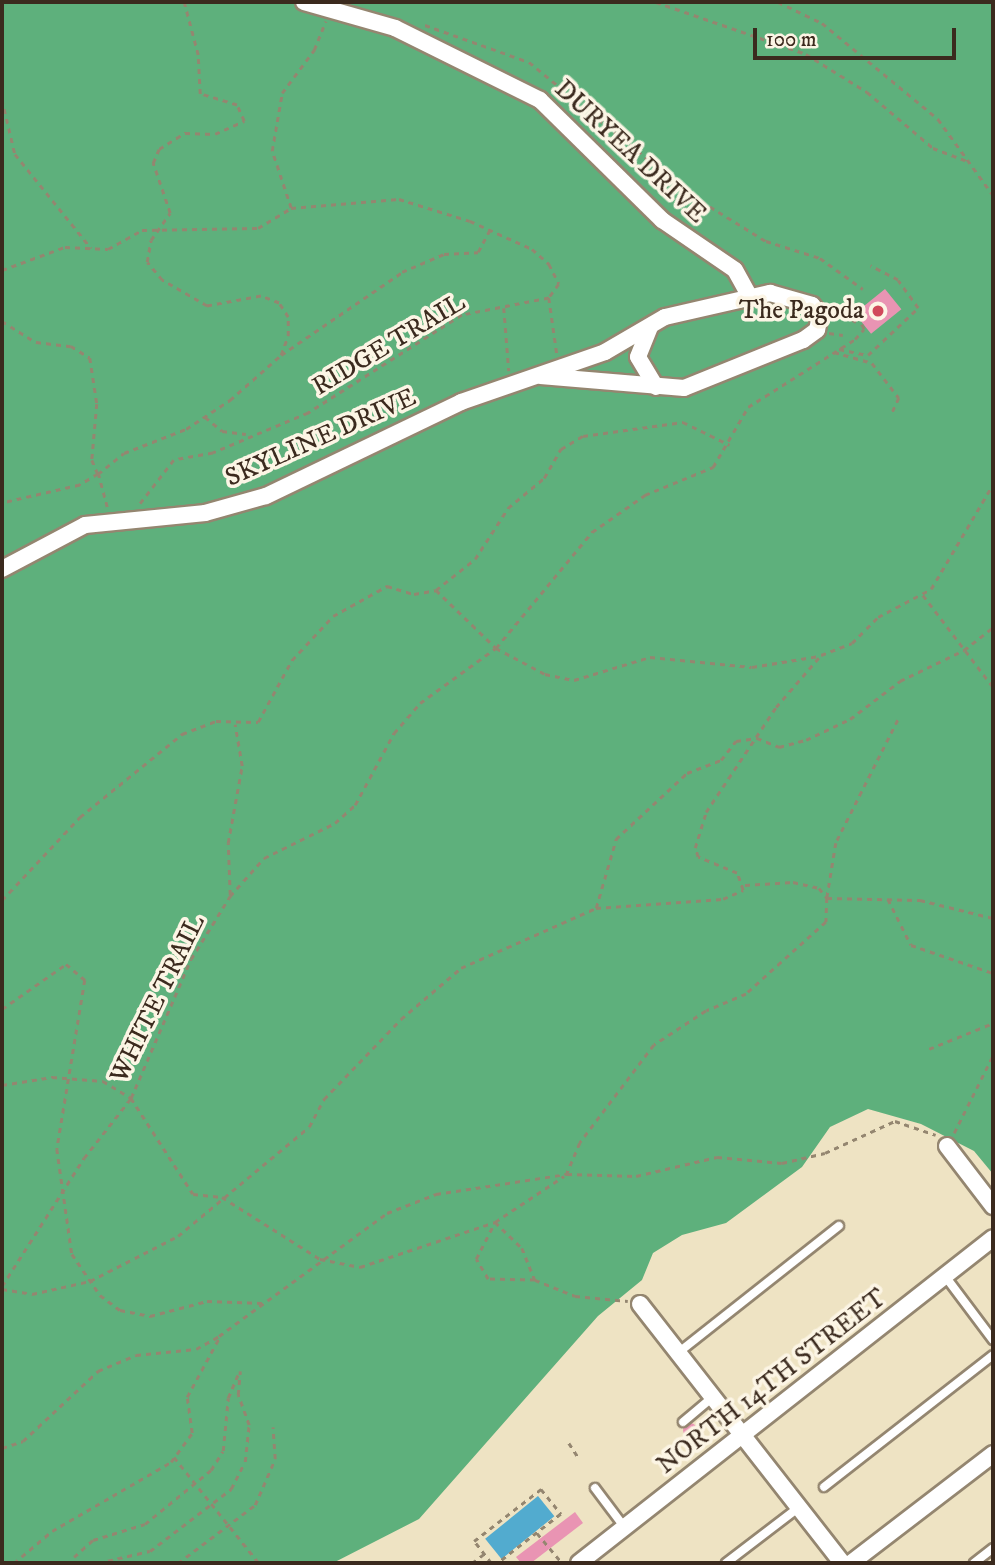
<!DOCTYPE html>
<style>
body{margin:0}
#map{position:relative;width:995px;height:1565px;overflow:hidden;background:#eee3c3;font-family:"IM FELL DW Pica",serif}
div>[style]{position:absolute}
.forest>*{inset:0;background:#5eb07c}
.water>*{inset:0;background:#52abcf;transform-origin:0 0}
.building>*{inset:0;background:#e994b3;transform-origin:0 0}
.round{border-radius:50%}
.path>*{height:2.5px;margin-top:-1.25px;transform-origin:0;background:repeating-linear-gradient(90deg,#948670 0 5px,transparent 0 10px)}
.roads{filter:drop-shadow(2px 0 #948670) drop-shadow(-2px 0 #948670) drop-shadow(0 2px #948670) drop-shadow(0 -2px #948670)}
.lane>*{height:8px;margin:-4px;padding:0 4px;transform-origin:4px;border-radius:4px;background:#fff}
.street>*{height:16px;margin:-8px;padding:0 8px;transform-origin:8px;border-radius:8px;background:#fff}
.dots>*{width:19px;height:19px;translate:-50% -50%;box-sizing:border-box;border:4px solid #fcf5e5;border-radius:50%}
span{translate:-50% -50%;white-space:nowrap;text-align:center;line-height:1.15;-webkit-text-stroke:7px #fcf5e5;paint-order:stroke}
.street-label{font-size:26px;color:#3b2a1e}
.poi-label{font-size:26px;color:#3b2a1e}
.right{translate:-100% -50%;text-align:right}
.frame{position:absolute;inset:0;border:4px solid #3b2a1e;pointer-events:none}
.scale{position:absolute;left:753px;top:28px;width:203px;height:32px;box-sizing:border-box;border:4px solid #3b2a1e;border-top:0;padding-left:9px;font-size:21px;line-height:24px;white-space:nowrap;color:#3b2a1e;-webkit-text-stroke:5px #fcf5e5;paint-order:stroke}
</style>
<div id="map">
<div class="forest">
<i style="clip-path:polygon(2px 2px,993px 2px,993px 1174px,974px 1151px,921px 1124px,868px 1109px,830px 1127px,802px 1167px,726px 1223px,682px 1235px,653px 1253px,642px 1280px,598px 1316px,419px 1519px,333px 1563px,2px 1563px)"></i>
</div>
<div class="water">
<i style="left:538px;top:1496px;width:26px;height:68px;rotate:51deg"></i>
</div>
<div class="building">
<i style="left:885px;top:289px;width:26px;height:39px;rotate:51deg"></i>
<i class="round" style="left:683px;top:1423px;width:14px;height:14px"></i>
<i style="clip-path:polygon(575px 1512px,583px 1523px,531px 1563px,521px 1563px,516px 1557px)"></i>
</div>
<div class="path">
<i style="left:656px;top:2px;width:159px;rotate:19.1deg"></i>
<i style="left:806px;top:54px;width:72px;rotate:31.9deg"></i>
<i style="left:867px;top:92px;width:87px;rotate:40.3deg"></i>
<i style="left:933px;top:148px;width:39px;rotate:21deg"></i>
<i style="left:778px;top:2px;width:49px;rotate:25.5deg"></i>
<i style="left:822px;top:23px;width:151px;rotate:39.6deg"></i>
<i style="left:938px;top:119px;width:94px;rotate:54.1deg"></i>
<i style="left:425px;top:25px;width:110px;rotate:19.6deg"></i>
<i style="left:529px;top:62px;width:212px;rotate:39.3deg"></i>
<i style="left:693px;top:196px;width:86px;rotate:31.7deg"></i>
<i style="left:766px;top:241px;width:57px;rotate:17.5deg"></i>
<i style="left:820px;top:258px;width:53px;rotate:35.8deg"></i>
<i style="left:2px;top:99px;width:57px;rotate:76.7deg"></i>
<i style="left:15px;top:154px;width:121px;rotate:51deg"></i>
<i style="left:291px;top:208px;width:60px;rotate:-108.4deg"></i>
<i style="left:272px;top:151px;width:59px;rotate:-80.2deg"></i>
<i style="left:282px;top:93px;width:54px;rotate:-53.3deg"></i>
<i style="left:314px;top:50px;width:31px;rotate:-68deg"></i>
<i style="left:2px;top:270px;width:67px;rotate:-20.1deg"></i>
<i style="left:65px;top:247px;width:43px;rotate:2.7deg"></i>
<i style="left:108px;top:249px;width:39px;rotate:-29deg"></i>
<i style="left:142px;top:230px;width:116px;rotate:-1deg"></i>
<i style="left:258px;top:228px;width:39px;rotate:-31deg"></i>
<i style="left:291px;top:208px;width:108px;rotate:-4.8deg"></i>
<i style="left:399px;top:199px;width:74px;rotate:17.2deg"></i>
<i style="left:470px;top:221px;width:68px;rotate:24.3deg"></i>
<i style="left:532px;top:249px;width:23px;rotate:41deg"></i>
<i style="left:549px;top:264px;width:22px;rotate:63deg"></i>
<i style="left:559px;top:284px;width:17px;rotate:126deg"></i>
<i style="left:549px;top:298px;width:89px;rotate:168.9deg"></i>
<i style="left:462px;top:315px;width:183px;rotate:147.5deg"></i>
<i style="left:308px;top:413px;width:103px;rotate:157.2deg"></i>
<i style="left:213px;top:453px;width:40px;rotate:170deg"></i>
<i style="left:174px;top:460px;width:56px;rotate:127.7deg"></i>
<i style="left:549px;top:298px;width:57px;rotate:81.9deg"></i>
<i style="left:504px;top:308px;width:63px;rotate:85.5deg"></i>
<i style="left:844px;top:315px;width:14px;rotate:30deg"></i>
<i style="left:2px;top:321px;width:40px;rotate:32deg"></i>
<i style="left:36px;top:342px;width:35px;rotate:7deg"></i>
<i style="left:71px;top:346px;width:22px;rotate:32deg"></i>
<i style="left:90px;top:358px;width:47px;rotate:81.3deg"></i>
<i style="left:97px;top:404px;width:56px;rotate:95.1deg"></i>
<i style="left:92px;top:460px;width:15px;rotate:67deg"></i>
<i style="left:98px;top:474px;width:21px;rotate:149deg"></i>
<i style="left:80px;top:485px;width:80px;rotate:167deg"></i>
<i style="left:829px;top:333px;width:14px;rotate:8deg"></i>
<i style="left:839px;top:349px;width:30px;rotate:12deg"></i>
<i style="left:868px;top:355px;width:69px;rotate:-43.2deg"></i>
<i style="left:918px;top:308px;width:34px;rotate:-126deg"></i>
<i style="left:898px;top:280px;width:31px;rotate:-153deg"></i>
<i style="left:834px;top:352px;width:40px;rotate:16deg"></i>
<i style="left:872px;top:363px;width:44px;rotate:52.4deg"></i>
<i style="left:899px;top:398px;width:17px;rotate:115deg"></i>
<i style="left:281px;top:355px;width:147px;rotate:-34.4deg"></i>
<i style="left:402px;top:272px;width:46px;rotate:-23.2deg"></i>
<i style="left:444px;top:254px;width:34px;rotate:-3deg"></i>
<i style="left:478px;top:252px;width:24px;rotate:-62deg"></i>
<i style="left:205px;top:417px;width:22px;rotate:39deg"></i>
<i style="left:222px;top:431px;width:24px;rotate:7deg"></i>
<i style="left:107px;top:507px;width:34px;rotate:-105deg"></i>
<i style="left:98px;top:474px;width:33px;rotate:-39deg"></i>
<i style="left:124px;top:453px;width:66px;rotate:-21.2deg"></i>
<i style="left:186px;top:429px;width:53px;rotate:-33.4deg"></i>
<i style="left:230px;top:400px;width:68px;rotate:-41.4deg"></i>
<i style="left:281px;top:355px;width:20px;rotate:-70deg"></i>
<i style="left:288px;top:336px;width:19px;rotate:-90deg"></i>
<i style="left:288px;top:317px;width:17px;rotate:-123deg"></i>
<i style="left:279px;top:303px;width:19px;rotate:-159deg"></i>
<i style="left:261px;top:296px;width:55px;rotate:169.5deg"></i>
<i style="left:207px;top:306px;width:52px;rotate:-150deg"></i>
<i style="left:162px;top:280px;width:23px;rotate:-130deg"></i>
<i style="left:147px;top:262px;width:22px;rotate:-80deg"></i>
<i style="left:151px;top:240px;width:33px;rotate:-55deg"></i>
<i style="left:170px;top:213px;width:53px;rotate:-108.8deg"></i>
<i style="left:153px;top:163px;width:15px;rotate:-67deg"></i>
<i style="left:159px;top:149px;width:31px;rotate:-32deg"></i>
<i style="left:185px;top:133px;width:30px;rotate:2deg"></i>
<i style="left:215px;top:134px;width:32px;rotate:-24deg"></i>
<i style="left:244px;top:121px;width:17px;rotate:-114deg"></i>
<i style="left:237px;top:105px;width:39px;rotate:-163deg"></i>
<i style="left:200px;top:94px;width:39px;rotate:-93deg"></i>
<i style="left:198px;top:55px;width:55px;rotate:-104.8deg"></i>
<i style="left:436px;top:590px;width:50px;rotate:-38.5deg"></i>
<i style="left:475px;top:559px;width:61px;rotate:-57.1deg"></i>
<i style="left:508px;top:508px;width:47px;rotate:-39.8deg"></i>
<i style="left:544px;top:478px;width:34px;rotate:-60deg"></i>
<i style="left:561px;top:449px;width:26px;rotate:-31deg"></i>
<i style="left:583px;top:436px;width:101px;rotate:-8deg"></i>
<i style="left:683px;top:422px;width:52px;rotate:26.1deg"></i>
<i style="left:923px;top:595px;width:116px;rotate:52.7deg"></i>
<i style="left:898px;top:720px;width:138px;rotate:116.8deg"></i>
<i style="left:836px;top:843px;width:56px;rotate:99.3deg"></i>
<i style="left:827px;top:898px;width:93px;rotate:1.2deg"></i>
<i style="left:920px;top:900px;width:75px;rotate:13.9deg"></i>
<i style="left:745px;top:885px;width:48px;rotate:-3.6deg"></i>
<i style="left:793px;top:882px;width:27px;rotate:13deg"></i>
<i style="left:819px;top:888px;width:13px;rotate:51deg"></i>
<i style="left:827px;top:898px;width:24px;rotate:92deg"></i>
<i style="left:826px;top:922px;width:108px;rotate:138deg"></i>
<i style="left:746px;top:994px;width:43px;rotate:157deg"></i>
<i style="left:706px;top:1011px;width:62px;rotate:146.8deg"></i>
<i style="left:654px;top:1045px;width:123px;rotate:127.1deg"></i>
<i style="left:580px;top:1143px;width:34px;rotate:113deg"></i>
<i style="left:567px;top:1174px;width:69px;rotate:1.7deg"></i>
<i style="left:636px;top:1176px;width:83px;rotate:-13.2deg"></i>
<i style="left:717px;top:1157px;width:65px;rotate:5.3deg"></i>
<i style="left:782px;top:1163px;width:44px;rotate:-13.1deg"></i>
<i style="left:825px;top:1153px;width:77px;rotate:-24.6deg"></i>
<i style="left:895px;top:1121px;width:43px;rotate:18.9deg"></i>
<i style="left:230px;top:895px;width:52px;rotate:-92.2deg"></i>
<i style="left:228px;top:843px;width:78px;rotate:-79.7deg"></i>
<i style="left:242px;top:766px;width:42px;rotate:-99.7deg"></i>
<i style="left:888px;top:899px;width:51px;rotate:63.4deg"></i>
<i style="left:911px;top:945px;width:87px;rotate:18.9deg"></i>
<i style="left:2px;top:900px;width:114px;rotate:-46.8deg"></i>
<i style="left:80px;top:817px;width:132px;rotate:-39.1deg"></i>
<i style="left:182px;top:734px;width:36px;rotate:-21deg"></i>
<i style="left:216px;top:721px;width:42px;rotate:1.4deg"></i>
<i style="left:258px;top:722px;width:71px;rotate:-61.3deg"></i>
<i style="left:292px;top:660px;width:60px;rotate:-47deg"></i>
<i style="left:333px;top:616px;width:62px;rotate:-29.1deg"></i>
<i style="left:387px;top:586px;width:28px;rotate:17deg"></i>
<i style="left:414px;top:594px;width:22px;rotate:-10deg"></i>
<i style="left:436px;top:590px;width:83px;rotate:44deg"></i>
<i style="left:496px;top:648px;width:55px;rotate:28deg"></i>
<i style="left:545px;top:674px;width:30px;rotate:12deg"></i>
<i style="left:574px;top:680px;width:79px;rotate:-16.8deg"></i>
<i style="left:650px;top:657px;width:102px;rotate:5.6deg"></i>
<i style="left:752px;top:667px;width:68px;rotate:-9.3deg"></i>
<i style="left:596px;top:908px;width:72px;rotate:-73.8deg"></i>
<i style="left:616px;top:839px;width:97px;rotate:-42.9deg"></i>
<i style="left:687px;top:773px;width:36px;rotate:-21deg"></i>
<i style="left:721px;top:760px;width:24px;rotate:-52deg"></i>
<i style="left:736px;top:741px;width:21px;rotate:-8deg"></i>
<i style="left:757px;top:738px;width:24px;rotate:22deg"></i>
<i style="left:779px;top:747px;width:28px;rotate:-15deg"></i>
<i style="left:806px;top:740px;width:49px;rotate:-25.5deg"></i>
<i style="left:850px;top:719px;width:63px;rotate:-37.2deg"></i>
<i style="left:900px;top:681px;width:71px;rotate:-25.8deg"></i>
<i style="left:964px;top:650px;width:37px;rotate:-38deg"></i>
<i style="left:2px;top:1009px;width:78px;rotate:-35.1deg"></i>
<i style="left:66px;top:964px;width:25px;rotate:40deg"></i>
<i style="left:85px;top:980px;width:171px;rotate:99.4deg"></i>
<i style="left:57px;top:1149px;width:106px;rotate:81.9deg"></i>
<i style="left:72px;top:1254px;width:50px;rotate:55.7deg"></i>
<i style="left:100px;top:1295px;width:25px;rotate:37deg"></i>
<i style="left:120px;top:1310px;width:31px;rotate:11deg"></i>
<i style="left:150px;top:1316px;width:59px;rotate:-14.7deg"></i>
<i style="left:207px;top:1301px;width:55px;rotate:2.1deg"></i>
<i style="left:929px;top:1049px;width:69px;rotate:-22.1deg"></i>
<i style="left:2px;top:1085px;width:51px;rotate:-9.1deg"></i>
<i style="left:52px;top:1077px;width:51px;rotate:4.5deg"></i>
<i style="left:103px;top:1081px;width:33px;rotate:31deg"></i>
<i style="left:131px;top:1098px;width:114px;rotate:57.1deg"></i>
<i style="left:193px;top:1194px;width:29px;rotate:6deg"></i>
<i style="left:222px;top:1197px;width:116px;rotate:32.3deg"></i>
<i style="left:320px;top:1259px;width:41px;rotate:11.3deg"></i>
<i style="left:360px;top:1267px;width:142px;rotate:-18.4deg"></i>
<i style="left:495px;top:1222px;width:37px;rotate:44deg"></i>
<i style="left:522px;top:1248px;width:35px;rotate:68deg"></i>
<i style="left:535px;top:1280px;width:43px;rotate:21.8deg"></i>
<i style="left:575px;top:1296px;width:53px;rotate:5.4deg"></i>
<i style="left:954px;top:1133px;width:87px;rotate:-63.4deg"></i>
<i style="left:535px;top:1280px;width:47px;rotate:-178.8deg"></i>
<i style="left:488px;top:1279px;width:23px;rotate:-121deg"></i>
<i style="left:476px;top:1259px;width:42px;rotate:-62.8deg"></i>
<i style="left:495px;top:1222px;width:83px;rotate:-33.7deg"></i>
<i style="left:2px;top:1286px;width:152px;rotate:-57.4deg"></i>
<i style="left:84px;top:1158px;width:76px;rotate:-51.9deg"></i>
<i style="left:131px;top:1098px;width:151px;rotate:-66.7deg"></i>
<i style="left:191px;top:959px;width:74px;rotate:-58.2deg"></i>
<i style="left:230px;top:896px;width:51px;rotate:-48.2deg"></i>
<i style="left:264px;top:858px;width:79px;rotate:-26.2deg"></i>
<i style="left:335px;top:823px;width:27px;rotate:-42deg"></i>
<i style="left:355px;top:805px;width:82px;rotate:-61.6deg"></i>
<i style="left:394px;top:733px;width:40px;rotate:-49deg"></i>
<i style="left:420px;top:703px;width:94px;rotate:-35.9deg"></i>
<i style="left:496px;top:648px;width:151px;rotate:-50.4deg"></i>
<i style="left:592px;top:532px;width:65px;rotate:-34.9deg"></i>
<i style="left:645px;top:495px;width:74px;rotate:-22.4deg"></i>
<i style="left:713px;top:467px;width:69px;rotate:-59.7deg"></i>
<i style="left:748px;top:407px;width:127px;rotate:-32.4deg"></i>
<i style="left:855px;top:339px;width:13px;rotate:-48deg"></i>
<i style="left:864px;top:329px;width:10px;rotate:-119deg"></i>
<i style="left:2px;top:1289px;width:30px;rotate:9deg"></i>
<i style="left:32px;top:1294px;width:59px;rotate:-12.6deg"></i>
<i style="left:90px;top:1281px;width:99px;rotate:-27.1deg"></i>
<i style="left:178px;top:1236px;width:170px;rotate:-39.8deg"></i>
<i style="left:309px;top:1127px;width:32px;rotate:-62deg"></i>
<i style="left:324px;top:1099px;width:111px;rotate:-46.1deg"></i>
<i style="left:401px;top:1019px;width:79px;rotate:-40.4deg"></i>
<i style="left:461px;top:968px;width:148px;rotate:-24deg"></i>
<i style="left:596px;top:908px;width:127px;rotate:-4.1deg"></i>
<i style="left:723px;top:899px;width:22px;rotate:-24deg"></i>
<i style="left:743px;top:890px;width:18px;rotate:-109deg"></i>
<i style="left:737px;top:873px;width:42px;rotate:-157.7deg"></i>
<i style="left:698px;top:857px;width:9px;rotate:-108deg"></i>
<i style="left:695px;top:848px;width:38px;rotate:-73deg"></i>
<i style="left:706px;top:812px;width:126px;rotate:-56.3deg"></i>
<i style="left:776px;top:707px;width:69px;rotate:-49.1deg"></i>
<i style="left:821px;top:655px;width:33px;rotate:-21deg"></i>
<i style="left:852px;top:643px;width:37px;rotate:-45deg"></i>
<i style="left:878px;top:617px;width:60px;rotate:-27.8deg"></i>
<i style="left:931px;top:589px;width:122px;rotate:-59.4deg"></i>
<i style="left:569px;top:1443px;width:17px;rotate:57deg"></i>
<i style="left:2px;top:1448px;width:22px;rotate:-18deg"></i>
<i style="left:23px;top:1441px;width:103px;rotate:-43deg"></i>
<i style="left:98px;top:1371px;width:41px;rotate:-22.8deg"></i>
<i style="left:136px;top:1355px;width:60px;rotate:-5.7deg"></i>
<i style="left:196px;top:1349px;width:26px;rotate:-29deg"></i>
<i style="left:219px;top:1336px;width:208px;rotate:-36.2deg"></i>
<i style="left:387px;top:1213px;width:53px;rotate:-21.2deg"></i>
<i style="left:436px;top:1194px;width:133px;rotate:-8.7deg"></i>
<i style="left:174px;top:1457px;width:136px;rotate:51.3deg"></i>
<i style="left:537px;top:1533px;width:39px;rotate:50deg"></i>
<i style="left:74px;top:1557px;width:25px;rotate:-42deg"></i>
<i style="left:93px;top:1540px;width:54px;rotate:-17.1deg"></i>
<i style="left:145px;top:1524px;width:85px;rotate:-39.3deg"></i>
<i style="left:211px;top:1470px;width:22px;rotate:-58deg"></i>
<i style="left:223px;top:1451px;width:53px;rotate:-84.6deg"></i>
<i style="left:228px;top:1398px;width:26px;rotate:-67deg"></i>
<i style="left:14px;top:1563px;width:50px;rotate:-40.1deg"></i>
<i style="left:52px;top:1531px;width:138px;rotate:-30.1deg"></i>
<i style="left:171px;top:1462px;width:36px;rotate:-54deg"></i>
<i style="left:192px;top:1433px;width:36px;rotate:-98deg"></i>
<i style="left:187px;top:1397px;width:67px;rotate:-61.5deg"></i>
<i style="left:98px;top:1563px;width:53px;rotate:-13deg"></i>
<i style="left:150px;top:1551px;width:102px;rotate:-37.4deg"></i>
<i style="left:231px;top:1489px;width:30px;rotate:-63deg"></i>
<i style="left:245px;top:1462px;width:37px;rotate:-84deg"></i>
<i style="left:249px;top:1425px;width:32px;rotate:-110deg"></i>
<i style="left:238px;top:1395px;width:24px;rotate:-85deg"></i>
<i style="left:178px;top:1563px;width:96px;rotate:-37deg"></i>
<i style="left:255px;top:1505px;width:50px;rotate:-66.5deg"></i>
<i style="left:275px;top:1459px;width:32px;rotate:-94deg"></i>
<i style="left:472px;top:1563px;width:15px;rotate:-37deg"></i>
<i style="left:491px;top:1563px;width:28px;rotate:-128deg"></i>
<i style="left:474px;top:1541px;width:85px;rotate:-37.8deg"></i>
<i style="left:541px;top:1489px;width:32px;rotate:51deg"></i>
<i style="left:561px;top:1514px;width:80px;rotate:142.1deg"></i>
</div>
<div class="roads">
<div class="lane">
<i style="left:945px;top:1276px;width:80px;rotate:53.1deg"></i>
<i style="left:678px;top:1353px;width:205px;rotate:-38.3deg"></i>
<i style="left:683px;top:1422px;width:39px;rotate:-40deg"></i>
<i style="left:824px;top:1487px;width:214px;rotate:-38deg"></i>
<i style="left:595px;top:1488px;width:50px;rotate:53.1deg"></i>
<i style="left:726px;top:1563px;width:91px;rotate:-37.4deg"></i>
<i style="left:974px;top:1563px;width:24px;rotate:-38deg"></i>
</div>
<div class="street">
<i style="left:304px;top:2px;width:95px;rotate:15.9deg"></i>
<i style="left:395px;top:28px;width:162px;rotate:26.4deg"></i>
<i style="left:540px;top:100px;width:171px;rotate:44.5deg"></i>
<i style="left:662px;top:220px;width:88px;rotate:34.4deg"></i>
<i style="left:735px;top:270px;width:31px;rotate:61deg"></i>
<i style="left:650px;top:327px;width:32px;rotate:112deg"></i>
<i style="left:638px;top:357px;width:35px;rotate:59deg"></i>
<i style="left:2px;top:569px;width:94px;rotate:-27.9deg"></i>
<i style="left:85px;top:525px;width:121px;rotate:-5.7deg"></i>
<i style="left:205px;top:513px;width:63px;rotate:-15.6deg"></i>
<i style="left:266px;top:496px;width:216px;rotate:-25.7deg"></i>
<i style="left:461px;top:402px;width:152px;rotate:-19.1deg"></i>
<i style="left:605px;top:352px;width:69px;rotate:-30.3deg"></i>
<i style="left:665px;top:317px;width:108px;rotate:-12.9deg"></i>
<i style="left:770px;top:293px;width:44px;rotate:15.9deg"></i>
<i style="left:812px;top:305px;width:13px;rotate:51deg"></i>
<i style="left:820px;top:315px;width:15px;rotate:101deg"></i>
<i style="left:817px;top:330px;width:17px;rotate:144deg"></i>
<i style="left:803px;top:340px;width:128px;rotate:158deg"></i>
<i style="left:684px;top:388px;width:144px;rotate:-175.2deg"></i>
<i style="left:947px;top:1146px;width:76px;rotate:52.5deg"></i>
<i style="left:640px;top:1304px;width:328px;rotate:52deg"></i>
<i style="left:579px;top:1563px;width:526px;rotate:-38.13deg"></i>
<i style="left:851px;top:1563px;width:179px;rotate:-37.5deg"></i>
</div>
</div>
<div class="dots">
<i style="left:878px;top:311px;background:#d1495b"></i>
</div>
<div class="street-label">
<span style="left:630px;top:152px;rotate:43deg">DURYEA DRIVE</span>
<span style="left:389px;top:345px;rotate:-31deg">RIDGE TRAIL</span>
<span style="left:321px;top:438px;rotate:-24deg">SKYLINE DRIVE</span>
<span style="left:158px;top:999px;rotate:-64deg">WHITE TRAIL</span>
<span style="left:772px;top:1382px;rotate:-38deg">NORTH 14TH STREET</span>
</div>
<div class="poi-label">
<span class="right" style="left:864px;top:311px">The Pagoda</span>
</div>
<div class="frame"></div>
<div class="scale">100 m</div>
</div>
